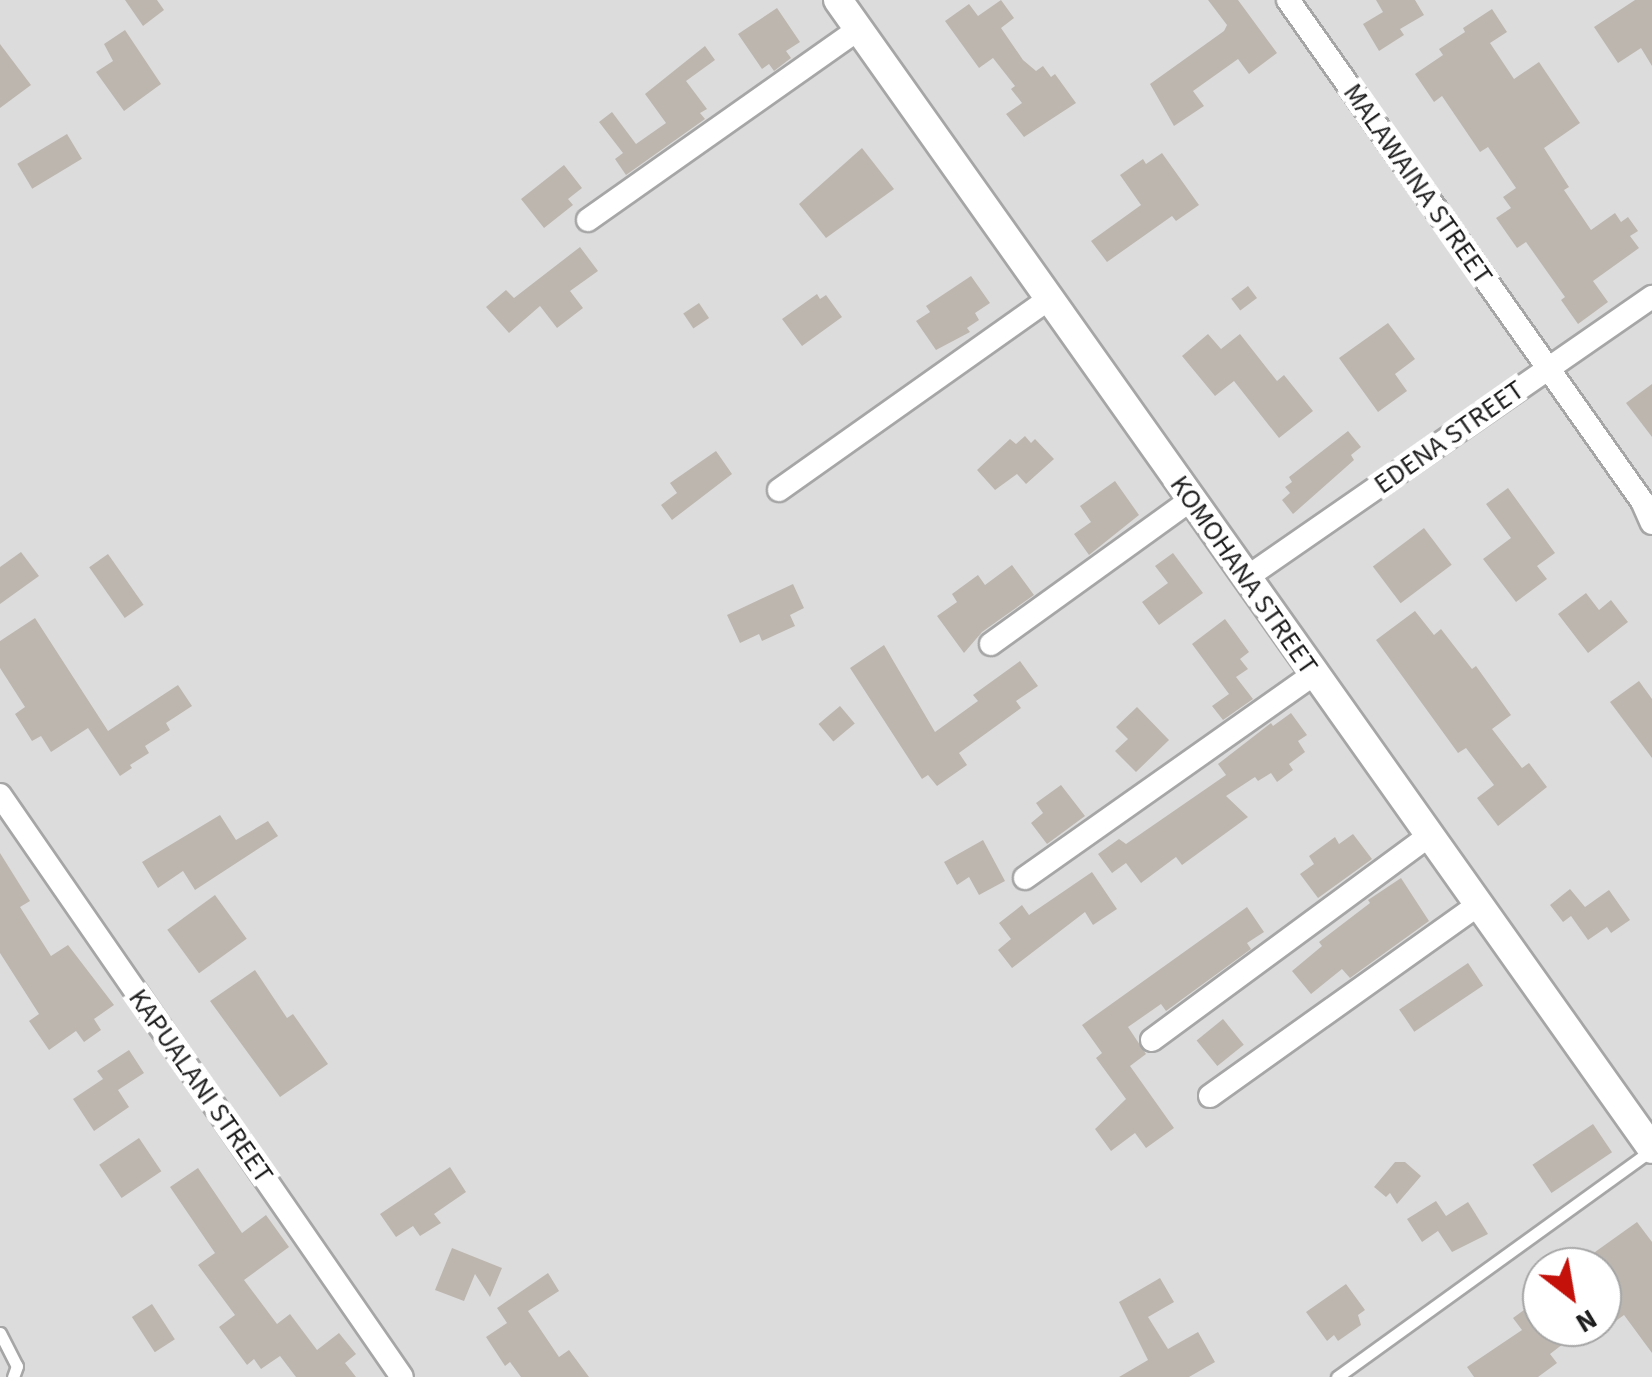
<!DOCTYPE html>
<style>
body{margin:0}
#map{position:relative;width:1652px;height:1377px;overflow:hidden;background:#efece6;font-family:"Source Sans 3",sans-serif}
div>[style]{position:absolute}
.residential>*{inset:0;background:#dddcdc}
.building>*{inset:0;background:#bcb6af;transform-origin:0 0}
.roads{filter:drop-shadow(2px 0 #a6a6a6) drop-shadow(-2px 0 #a6a6a6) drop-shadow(0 2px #a6a6a6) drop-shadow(0 -2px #a6a6a6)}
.service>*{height:11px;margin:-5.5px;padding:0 5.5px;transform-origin:5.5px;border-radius:5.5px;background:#fff}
.minor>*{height:22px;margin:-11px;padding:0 11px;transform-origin:11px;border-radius:11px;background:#fff}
.tertiary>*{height:28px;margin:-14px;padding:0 14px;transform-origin:14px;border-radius:14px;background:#fff}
span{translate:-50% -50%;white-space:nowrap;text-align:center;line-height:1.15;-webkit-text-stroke:10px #fff;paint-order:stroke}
.street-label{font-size:28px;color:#1f1f1f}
.north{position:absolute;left:1522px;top:1247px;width:100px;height:100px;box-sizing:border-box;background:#fff;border:2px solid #a5a5a5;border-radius:50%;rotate:149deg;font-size:28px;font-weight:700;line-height:40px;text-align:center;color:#1f1f1f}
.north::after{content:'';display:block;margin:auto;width:35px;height:45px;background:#c4110a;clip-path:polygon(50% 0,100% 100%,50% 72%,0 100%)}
</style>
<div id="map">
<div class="residential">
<i style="clip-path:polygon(evenodd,0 0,1652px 0,1652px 1377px,0 1377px,0 0,1542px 1267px,1602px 1267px,1602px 1327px,1542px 1327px,1542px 1267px)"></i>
</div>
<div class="building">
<i style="clip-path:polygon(125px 0,157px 0,164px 10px,143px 26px)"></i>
<i style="clip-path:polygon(1001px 0,1014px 18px,1001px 28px,1023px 60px,1036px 71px,1043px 66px,1051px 77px,1055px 74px,1076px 103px,1024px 137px,1006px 114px,1022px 103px,1011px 89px,1015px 86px,993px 58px,979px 68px,945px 21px,969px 4px,978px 16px)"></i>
<i style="clip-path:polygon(1208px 0,1238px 0,1277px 53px,1249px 74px,1238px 59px,1193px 91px,1204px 106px,1174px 126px,1150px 84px,1224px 31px,1227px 25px)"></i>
<i style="clip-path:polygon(1376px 0,1415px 0,1424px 15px,1400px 29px,1404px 35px,1379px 51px,1363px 24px,1383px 12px)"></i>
<i style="clip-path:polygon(1635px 0,1652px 0,1652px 66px,1641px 48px,1618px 63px,1594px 27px)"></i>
<i style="clip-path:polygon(777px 8px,800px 42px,786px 51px,791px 58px,774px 71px,769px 64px,762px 69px,738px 34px)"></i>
<i style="clip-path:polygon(1492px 9px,1507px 32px,1490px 43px,1514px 79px,1539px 62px,1580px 123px,1544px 148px,1569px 187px,1564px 190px,1591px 230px,1615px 213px,1621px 222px,1628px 217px,1638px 231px,1630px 236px,1639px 248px,1593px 281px,1608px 302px,1578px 324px,1561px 300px,1565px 297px,1526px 242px,1517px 248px,1496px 218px,1511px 208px,1503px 197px,1516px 188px,1488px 147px,1480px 152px,1442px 96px,1434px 102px,1415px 74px,1443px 55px,1439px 49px,1465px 32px,1463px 28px)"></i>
<i style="clip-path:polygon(125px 30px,161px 84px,124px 111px,96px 72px,113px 61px,104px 44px)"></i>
<i style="clip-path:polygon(0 44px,31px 85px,0 108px)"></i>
<i style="clip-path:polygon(705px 46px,715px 60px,686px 81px,707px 109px,700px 113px,705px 119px,626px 175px,615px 159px,623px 153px,599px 122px,612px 112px,636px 144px,666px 123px,645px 94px)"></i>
<i style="left:67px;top:134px;width:29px;height:58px;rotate:59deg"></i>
<i style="clip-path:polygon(862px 148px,894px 189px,826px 238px,799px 204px)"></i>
<i style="clip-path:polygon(1162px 153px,1199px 205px,1176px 221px,1172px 216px,1107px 262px,1091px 241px,1141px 205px,1120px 175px,1143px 159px,1146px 164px)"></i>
<i style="clip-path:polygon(564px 165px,582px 188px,568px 199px,573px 205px,544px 228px,521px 199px)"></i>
<i style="clip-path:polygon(580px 247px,598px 271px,570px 291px,583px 308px,557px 328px,540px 306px,509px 333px,486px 307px,506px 290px,514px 298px)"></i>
<i style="clip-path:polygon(971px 276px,990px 303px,975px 313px,979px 320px,967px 328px,970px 332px,936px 350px,916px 321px,930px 312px,926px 306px)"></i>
<i style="left:1248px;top:286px;width:15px;height:21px;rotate:53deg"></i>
<i style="clip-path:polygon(817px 294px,820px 299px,826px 295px,842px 317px,802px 346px,782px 319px)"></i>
<i style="left:699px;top:303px;width:18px;height:19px;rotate:56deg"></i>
<i style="clip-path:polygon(1388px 323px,1415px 359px,1395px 374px,1407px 391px,1378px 412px,1339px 358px)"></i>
<i style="clip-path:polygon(1208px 334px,1221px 349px,1240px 334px,1277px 381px,1284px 375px,1313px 411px,1279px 438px,1234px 381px,1215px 396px,1182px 356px)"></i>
<i style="clip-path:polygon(1652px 384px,1652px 437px,1626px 403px)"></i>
<i style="clip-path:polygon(1348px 431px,1361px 447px,1351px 455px,1354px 460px,1293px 514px,1282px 500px,1290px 493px,1285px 487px,1292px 482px,1289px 477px)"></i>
<i style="clip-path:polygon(1025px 436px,1031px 443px,1035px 439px,1054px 459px,1026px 484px,1017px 474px,995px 490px,977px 470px,1010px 439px,1016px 444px)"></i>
<i style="clip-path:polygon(716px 451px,732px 474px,672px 520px,661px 505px,677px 493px,670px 483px)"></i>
<i style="clip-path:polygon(1115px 481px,1139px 515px,1089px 555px,1074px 534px,1091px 522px,1080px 506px)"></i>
<i style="clip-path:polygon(1508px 488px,1555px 553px,1537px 566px,1547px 579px,1516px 602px,1483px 559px,1511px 538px,1486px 504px)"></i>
<i style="left:1424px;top:528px;width:46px;height:64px;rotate:53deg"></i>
<i style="clip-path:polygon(21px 552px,39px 576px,0 604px,0 567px)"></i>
<i style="clip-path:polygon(1173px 553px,1203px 593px,1159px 625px,1142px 602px,1168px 583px,1155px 566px)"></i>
<i style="left:108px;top:554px;width:62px;height:23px;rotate:55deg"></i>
<i style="clip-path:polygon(1012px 565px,1034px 595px,982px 632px,964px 653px,937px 616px,957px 602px,952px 594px,978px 575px,985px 585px)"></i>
<i style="clip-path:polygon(793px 584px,804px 608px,790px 615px,795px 626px,762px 641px,759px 634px,740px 643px,727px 615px)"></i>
<i style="clip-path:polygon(1586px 593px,1599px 610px,1611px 600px,1628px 622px,1588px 653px,1558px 614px)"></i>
<i style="clip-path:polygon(1415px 611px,1434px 635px,1441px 629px,1472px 669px,1476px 666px,1511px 715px,1492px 729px,1522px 768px,1529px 763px,1547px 787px,1498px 826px,1477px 798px,1494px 785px,1466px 748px,1458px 753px,1376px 640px)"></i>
<i style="clip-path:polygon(35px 618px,108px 731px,178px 685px,192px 706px,166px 723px,170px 730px,145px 746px,149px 753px,130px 765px,126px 759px,132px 768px,120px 776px,88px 728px,51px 752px,41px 736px,32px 741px,15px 714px,25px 707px,0 668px,0 641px)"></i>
<i style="clip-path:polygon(1225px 619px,1249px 652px,1240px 659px,1248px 669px,1236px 677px,1253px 699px,1223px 720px,1212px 706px,1229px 694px,1192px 644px)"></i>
<i style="clip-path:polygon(884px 645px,935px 732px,978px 701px,973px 695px,1020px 661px,1038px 686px,1016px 701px,1021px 708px,959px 753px,967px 765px,937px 786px,928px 775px,922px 779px,850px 668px)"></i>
<i style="clip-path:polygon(1639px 681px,1652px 699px,1652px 758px,1610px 702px)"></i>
<i style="left:840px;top:706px;width:23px;height:28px;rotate:50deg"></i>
<i style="clip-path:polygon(1137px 707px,1169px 740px,1136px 772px,1115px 751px,1128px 739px,1116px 727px)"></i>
<i style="clip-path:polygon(1291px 713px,1307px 735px,1298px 741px,1305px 752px,1289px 764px,1293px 770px,1277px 782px,1271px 773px,1258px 781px,1255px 777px,1226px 796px,1248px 817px,1182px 865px,1176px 857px,1141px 883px,1126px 863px,1112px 873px,1098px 854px,1119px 839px,1126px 844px,1226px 775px,1218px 764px,1271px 723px,1273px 726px)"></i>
<i style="clip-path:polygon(1061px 785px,1085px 816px,1047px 844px,1031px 823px,1043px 813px,1036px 803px)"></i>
<i style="clip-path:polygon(220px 815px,236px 840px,268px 821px,278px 836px,195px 890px,183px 871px,158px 888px,142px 862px)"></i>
<i style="clip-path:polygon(1353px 834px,1372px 859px,1318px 898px,1300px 874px,1314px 864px,1309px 856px,1335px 837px,1339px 844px)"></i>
<i style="clip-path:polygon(983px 840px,1005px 881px,979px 895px,969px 877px,957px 885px,944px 862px)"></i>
<i style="clip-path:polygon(0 853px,30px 901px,20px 907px,51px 956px,68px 945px,114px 1005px,94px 1019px,101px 1030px,84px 1042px,76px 1031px,49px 1050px,29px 1021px,39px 1014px,0 953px)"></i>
<i style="clip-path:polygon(1092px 872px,1117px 909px,1093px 925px,1085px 912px,1012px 968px,998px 950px,1011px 939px,999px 923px,1022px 905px,1029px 915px)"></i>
<i style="clip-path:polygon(1401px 878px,1429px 921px,1350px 978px,1342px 969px,1311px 994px,1292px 971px,1322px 946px,1319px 942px,1370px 903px,1368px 900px)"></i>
<i style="clip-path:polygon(1570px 889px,1585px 907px,1609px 890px,1630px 920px,1611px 933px,1607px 927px,1588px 940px,1571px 916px,1563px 922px,1550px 905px)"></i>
<i style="left:215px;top:895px;width:54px;height:59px;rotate:54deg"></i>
<i style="clip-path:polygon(1247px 907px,1264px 932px,1247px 943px,1251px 949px,1166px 1011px,1161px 1004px,1128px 1027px,1146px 1054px,1130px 1066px,1174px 1128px,1146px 1148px,1135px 1133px,1111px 1151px,1095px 1129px,1126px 1099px,1096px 1058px,1102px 1053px,1082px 1025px)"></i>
<i style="left:1468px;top:963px;width:27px;height:83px;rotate:56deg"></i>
<i style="clip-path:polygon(255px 970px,287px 1018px,293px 1014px,328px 1064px,280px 1097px,210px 1001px)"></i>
<i style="left:1223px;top:1019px;width:33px;height:34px;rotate:51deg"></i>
<i style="clip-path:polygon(129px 1050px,144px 1073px,118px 1090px,129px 1107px,94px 1131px,73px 1099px,103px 1079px,97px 1071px)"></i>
<i style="left:1593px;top:1124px;width:34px;height:73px;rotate:56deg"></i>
<i style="left:139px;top:1138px;width:40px;height:48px;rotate:56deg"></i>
<i style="clip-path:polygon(1395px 1162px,1405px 1162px,1421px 1176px,1397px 1204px,1390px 1193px,1386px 1197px,1374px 1187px)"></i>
<i style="clip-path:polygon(450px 1167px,466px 1192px,434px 1214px,441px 1223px,420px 1236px,413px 1226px,396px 1237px,380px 1214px)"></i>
<i style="clip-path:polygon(198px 1168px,242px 1233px,266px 1215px,289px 1247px,244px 1280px,277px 1324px,290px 1314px,317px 1350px,339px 1333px,356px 1354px,345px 1363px,356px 1377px,296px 1377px,280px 1356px,261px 1369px,254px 1359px,247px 1365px,219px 1327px,235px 1315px,198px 1265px,215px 1253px,170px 1187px)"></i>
<i style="clip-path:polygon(1436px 1201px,1446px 1216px,1468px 1202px,1488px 1234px,1452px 1252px,1438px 1231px,1422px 1242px,1407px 1219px)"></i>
<i style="clip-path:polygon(1637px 1222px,1652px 1242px,1652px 1353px,1624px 1315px,1609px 1326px,1602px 1317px,1602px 1267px,1574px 1267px)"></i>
<i style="clip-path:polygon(452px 1248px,502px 1268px,490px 1297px,475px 1274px,464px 1301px,435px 1290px)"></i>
<i style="clip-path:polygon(548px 1273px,559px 1291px,528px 1311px,559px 1357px,569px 1350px,589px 1377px,521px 1377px,510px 1362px,505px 1366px,486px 1337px,507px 1323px,497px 1308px)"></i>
<i style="clip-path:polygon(1160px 1278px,1174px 1302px,1148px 1317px,1168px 1349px,1198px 1332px,1215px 1362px,1189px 1377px,1119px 1377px,1148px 1360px,1119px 1302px)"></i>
<i style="clip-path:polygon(1346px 1284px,1365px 1310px,1358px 1315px,1361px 1325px,1338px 1341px,1334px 1335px,1327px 1341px,1306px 1312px)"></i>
<i style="clip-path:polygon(1542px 1297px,1542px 1327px,1565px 1327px,1572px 1337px,1550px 1354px,1557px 1363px,1538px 1377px,1474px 1377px,1467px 1367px,1522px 1330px,1513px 1318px)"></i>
<i style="left:152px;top:1304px;width:42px;height:24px;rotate:57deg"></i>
</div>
<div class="roads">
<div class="service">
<i style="left:0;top:1333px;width:37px;rotate:63deg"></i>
<i style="left:17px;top:1366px;width:12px;rotate:110deg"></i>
<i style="left:1337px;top:1377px;width:388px;rotate:-35.8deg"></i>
</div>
<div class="minor">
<i style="left:1288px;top:0;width:613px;rotate:54.76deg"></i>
<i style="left:1642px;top:501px;width:24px;rotate:66deg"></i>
<i style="left:588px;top:220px;width:332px;rotate:-35.2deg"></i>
<i style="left:779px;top:490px;width:331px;rotate:-35.3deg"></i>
<i style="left:1246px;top:578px;width:494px;rotate:-34.7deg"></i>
<i style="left:991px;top:644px;width:246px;rotate:-35.8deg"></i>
<i style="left:0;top:795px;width:707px;rotate:55.37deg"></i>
<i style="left:1025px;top:878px;width:354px;rotate:-35.2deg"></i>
<i style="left:1152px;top:1040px;width:344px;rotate:-36.4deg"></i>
<i style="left:1210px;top:1096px;width:329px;rotate:-35.5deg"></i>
</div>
<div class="tertiary">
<i style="left:838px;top:0;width:1408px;rotate:54.68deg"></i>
</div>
</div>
<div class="street-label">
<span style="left:1418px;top:184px;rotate:55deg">MALAWAINA STREET</span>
<span style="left:1449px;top:437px;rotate:-35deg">EDENA STREET</span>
<span style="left:1244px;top:575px;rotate:55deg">KOMOHANA STREET</span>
<span style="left:201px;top:1086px;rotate:55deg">KAPUALANI STREET</span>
</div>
<div class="north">N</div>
</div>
